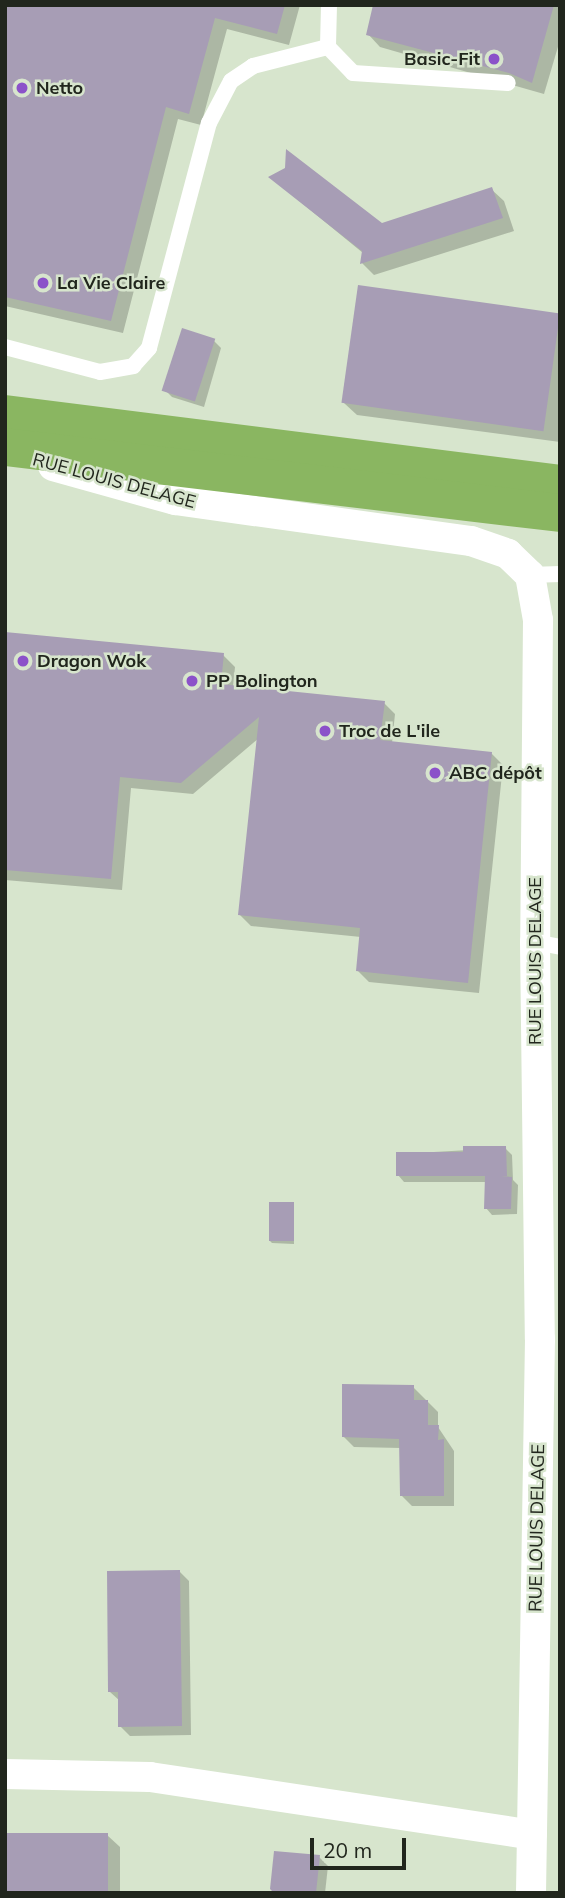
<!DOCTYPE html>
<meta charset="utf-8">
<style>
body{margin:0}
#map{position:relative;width:565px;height:1898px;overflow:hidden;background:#d7e5cd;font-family:Mulish,sans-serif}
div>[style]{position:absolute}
.shadow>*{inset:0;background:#0003}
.building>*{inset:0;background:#a79db5;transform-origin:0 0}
.lane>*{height:16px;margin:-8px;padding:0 8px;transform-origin:8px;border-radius:8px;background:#fff}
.street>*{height:30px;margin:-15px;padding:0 15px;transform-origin:15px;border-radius:15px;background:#fff}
.highway>*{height:38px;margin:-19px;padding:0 19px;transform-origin:19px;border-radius:19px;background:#8ab661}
.dots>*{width:19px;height:19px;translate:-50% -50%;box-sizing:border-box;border:4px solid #d7e5cd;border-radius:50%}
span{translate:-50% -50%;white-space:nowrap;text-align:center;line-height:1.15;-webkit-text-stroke:5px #d7e5cd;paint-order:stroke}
.poi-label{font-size:18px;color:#21261d;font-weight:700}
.right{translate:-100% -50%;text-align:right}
.left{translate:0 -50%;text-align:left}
.street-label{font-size:18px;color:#21261d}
.frame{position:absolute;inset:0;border:7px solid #21261d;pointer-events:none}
.scale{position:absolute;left:310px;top:1838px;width:96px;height:32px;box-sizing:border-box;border:4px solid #21261d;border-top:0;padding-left:9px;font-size:21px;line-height:24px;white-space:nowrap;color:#21261d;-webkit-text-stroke:5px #d7e5cd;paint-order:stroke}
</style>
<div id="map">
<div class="shadow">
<i style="clip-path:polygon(5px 5px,300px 5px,289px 45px,227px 29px,201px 125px,178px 119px,123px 333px,5px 306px)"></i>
<i style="clip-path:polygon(375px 5px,560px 5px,560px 40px,544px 94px,380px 47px,368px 34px)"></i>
<i style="clip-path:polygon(270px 177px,381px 225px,491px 189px,504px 201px,514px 231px,374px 275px,362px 263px,363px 253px)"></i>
<i style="clip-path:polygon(560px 315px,560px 442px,357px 415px,344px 403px)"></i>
<i style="clip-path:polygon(214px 341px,221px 348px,204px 407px,172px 397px,165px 390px)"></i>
<i style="clip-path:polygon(5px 634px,223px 655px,235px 667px,233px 687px,384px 703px,395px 714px,392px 743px,491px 753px,503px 765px,479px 993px,369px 982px,358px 971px,361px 937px,251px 926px,240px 915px,259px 738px,193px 794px,131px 788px,122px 890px,5px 880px)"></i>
<i style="clip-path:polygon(505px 1148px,512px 1155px,513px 1180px,518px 1185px,517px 1214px,492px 1215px,486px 1208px,486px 1182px,404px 1182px,398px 1175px,398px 1154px)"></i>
<i style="clip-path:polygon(293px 1204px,294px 1244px,272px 1243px,269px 1240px)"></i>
<i style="clip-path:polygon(413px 1387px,438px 1412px,438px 1427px,454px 1451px,454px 1506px,412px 1506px,402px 1496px,401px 1448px,354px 1447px,343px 1436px)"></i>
<i style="clip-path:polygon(180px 1572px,189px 1581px,191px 1735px,130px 1736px,120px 1726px,120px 1701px,110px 1692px)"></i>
<i style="clip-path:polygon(107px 1835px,120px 1847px,120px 1893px,5px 1893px)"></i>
<i style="clip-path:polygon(319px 1857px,328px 1866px,325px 1893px,276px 1893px)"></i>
</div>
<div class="building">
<i style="clip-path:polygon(5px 5px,285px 5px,277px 34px,215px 18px,189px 114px,166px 107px,111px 321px,5px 297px)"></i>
<i style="clip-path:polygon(373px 5px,554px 5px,532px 83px,509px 73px,366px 35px)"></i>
<i style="clip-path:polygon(286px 149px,382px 223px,492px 187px,503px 218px,360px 264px,362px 251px,268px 177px,285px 168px)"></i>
<i style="left:358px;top:285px;width:204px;height:119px;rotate:8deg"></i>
<i style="left:182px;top:328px;width:35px;height:66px;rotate:18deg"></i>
<i style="clip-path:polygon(5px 632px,224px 653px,221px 684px,385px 701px,380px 740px,492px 752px,468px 983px,356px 971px,360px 928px,238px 915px,259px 717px,181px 783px,120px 777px,111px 879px,5px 870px)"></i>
<i style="clip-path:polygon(463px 1146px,506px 1146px,507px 1176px,501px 1176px,512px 1177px,511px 1209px,484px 1209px,485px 1176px,396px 1176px,396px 1152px,463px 1152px)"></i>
<i style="left:269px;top:1202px;width:25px;height:39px"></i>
<i style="clip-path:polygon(342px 1384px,414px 1385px,414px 1400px,428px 1400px,428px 1425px,439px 1425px,438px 1440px,444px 1439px,444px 1496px,400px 1496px,399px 1439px,342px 1437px)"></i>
<i style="clip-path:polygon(180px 1570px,182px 1726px,118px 1727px,118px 1692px,108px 1692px,107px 1571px)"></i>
<i style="left:108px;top:1833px;width:60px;height:103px;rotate:90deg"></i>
<i style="clip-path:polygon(274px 1851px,320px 1855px,316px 1893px,274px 1893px,270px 1889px)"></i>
</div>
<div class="lane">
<i style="left:329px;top:5px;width:42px;rotate:91.4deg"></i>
<i style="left:328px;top:47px;width:36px;rotate:46deg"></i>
<i style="left:353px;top:73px;width:155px;rotate:3.7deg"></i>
<i style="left:5px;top:347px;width:98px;rotate:14.7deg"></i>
<i style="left:100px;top:372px;width:34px;rotate:-10deg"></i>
<i style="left:133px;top:366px;width:24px;rotate:-48deg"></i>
<i style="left:149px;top:348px;width:233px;rotate:-75.1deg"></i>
<i style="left:209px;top:123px;width:47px;rotate:-62.4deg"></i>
<i style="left:231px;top:81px;width:27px;rotate:-34deg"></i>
<i style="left:253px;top:66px;width:77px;rotate:-14.2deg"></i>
<i style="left:530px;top:575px;width:30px;rotate:-2deg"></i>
<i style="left:535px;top:942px;width:25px;rotate:11deg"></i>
</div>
<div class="street">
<i style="left:53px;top:466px;width:127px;rotate:15.6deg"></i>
<i style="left:175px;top:500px;width:299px;rotate:7.9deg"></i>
<i style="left:471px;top:541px;width:39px;rotate:19deg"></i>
<i style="left:508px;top:554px;width:30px;rotate:44deg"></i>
<i style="left:530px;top:575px;width:46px;rotate:79.9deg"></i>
<i style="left:538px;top:620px;width:322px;rotate:90.5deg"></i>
<i style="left:535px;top:942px;width:397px;rotate:89.3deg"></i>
<i style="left:540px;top:1339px;width:554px;rotate:90.93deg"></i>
<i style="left:5px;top:1774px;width:145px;rotate:1.2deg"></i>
<i style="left:150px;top:1777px;width:386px;rotate:8.6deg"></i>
</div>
<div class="highway">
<i style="left:5px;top:414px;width:559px;rotate:7.19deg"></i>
<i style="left:5px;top:447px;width:559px;rotate:6.78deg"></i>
</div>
<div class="dots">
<i style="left:494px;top:59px;background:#8b52c9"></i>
<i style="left:22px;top:88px;background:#8b52c9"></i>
<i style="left:43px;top:283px;background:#8b52c9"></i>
<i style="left:23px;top:661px;background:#8b52c9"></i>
<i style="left:192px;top:681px;background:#8b52c9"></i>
<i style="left:325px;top:731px;background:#8b52c9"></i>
<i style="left:435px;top:773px;background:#8b52c9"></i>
</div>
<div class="poi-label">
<span class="right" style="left:480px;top:59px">Basic-Fit</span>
<span class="left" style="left:36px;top:88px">Netto</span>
<span class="left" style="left:57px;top:283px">La Vie Claire</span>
<span class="left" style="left:37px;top:661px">Dragon Wok</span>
<span class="left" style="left:206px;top:681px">PP Bolington</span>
<span class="left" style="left:339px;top:731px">Troc de L'ile</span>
<span class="left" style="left:449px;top:773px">ABC dépôt</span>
</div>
<div class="street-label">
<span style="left:114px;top:481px;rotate:15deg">RUE LOUIS DELAGE</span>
<span style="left:535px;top:961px;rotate:-90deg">RUE LOUIS DELAGE</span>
<span style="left:537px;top:1528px;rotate:-89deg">RUE LOUIS DELAGE</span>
</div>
<div class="frame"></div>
<div class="scale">20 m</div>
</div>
